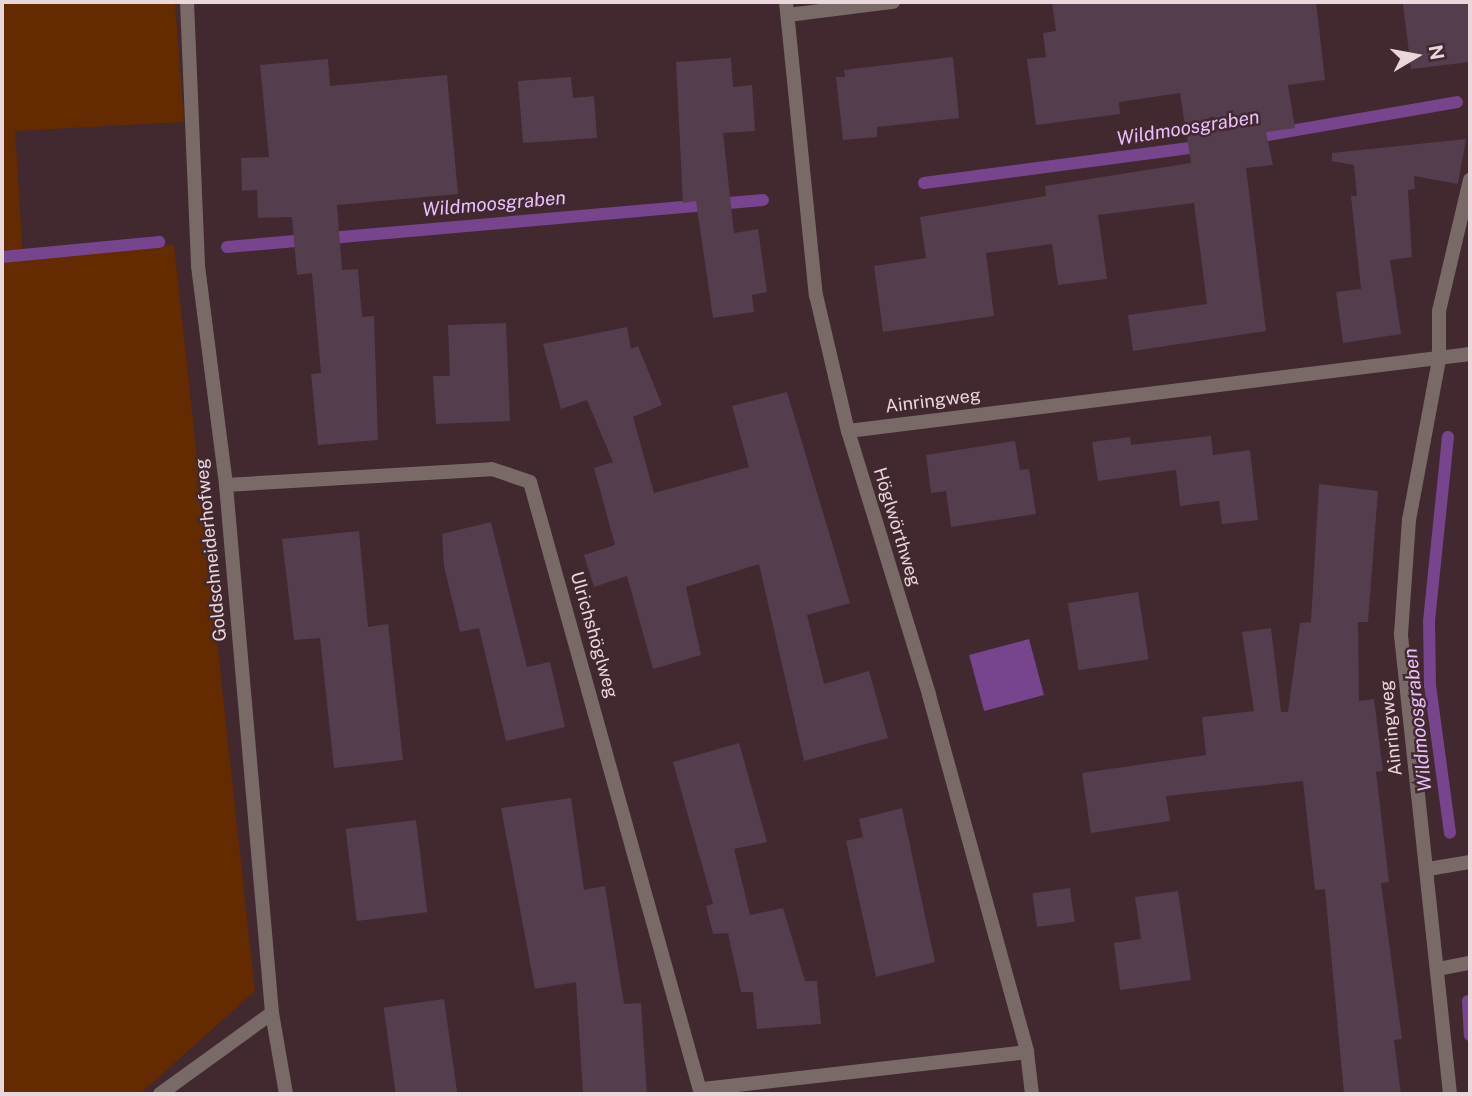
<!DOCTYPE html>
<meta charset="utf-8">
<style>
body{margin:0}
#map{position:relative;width:1472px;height:1096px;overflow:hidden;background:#42282f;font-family:"Public Sans",sans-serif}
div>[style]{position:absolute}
.green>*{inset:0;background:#642a00}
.water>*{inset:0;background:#77448e;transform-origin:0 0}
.stream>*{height:12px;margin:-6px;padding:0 6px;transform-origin:6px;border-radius:6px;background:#77448e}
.building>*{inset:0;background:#543d4d;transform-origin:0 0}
.minor>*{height:14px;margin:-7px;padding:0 7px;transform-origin:7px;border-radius:7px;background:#796a68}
span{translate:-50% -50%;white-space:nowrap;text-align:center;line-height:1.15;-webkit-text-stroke:5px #42282f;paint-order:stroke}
.street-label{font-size:18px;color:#e9d7db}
.water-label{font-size:19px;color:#e9c0fd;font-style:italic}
.frame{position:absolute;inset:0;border:4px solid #e9d7db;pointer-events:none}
.north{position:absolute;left:1381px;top:21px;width:70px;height:70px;-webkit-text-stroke:5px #42282f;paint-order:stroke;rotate:80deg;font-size:19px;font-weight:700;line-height:28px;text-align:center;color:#e9d7db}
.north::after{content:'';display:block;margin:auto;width:24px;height:32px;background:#e9d7db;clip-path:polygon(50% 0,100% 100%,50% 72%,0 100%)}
</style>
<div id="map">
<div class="green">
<i style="clip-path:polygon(2px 2px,175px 2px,184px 122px,15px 131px,23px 255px,174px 245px,255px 991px,140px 1094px,2px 1094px)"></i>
</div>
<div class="water">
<i style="left:1029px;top:639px;width:58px;height:62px;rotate:75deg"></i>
</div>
<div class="stream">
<i style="left:1251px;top:138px;width:209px;rotate:-9.9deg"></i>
<i style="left:924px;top:183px;width:283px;rotate:-7.5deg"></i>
<i style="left:227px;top:247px;width:538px;rotate:-5.01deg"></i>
<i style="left:2px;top:257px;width:158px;rotate:-5.5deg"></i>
<i style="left:1448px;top:437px;width:185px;rotate:95.9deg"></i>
<i style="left:1429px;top:621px;width:64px;rotate:89.1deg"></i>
<i style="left:1430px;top:685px;width:149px;rotate:82.3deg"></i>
<i style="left:1468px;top:1001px;width:34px;rotate:87deg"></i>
</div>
<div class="building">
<i style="clip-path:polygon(1052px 2px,1316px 2px,1325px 80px,1288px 85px,1295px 128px,1266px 132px,1273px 165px,1246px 168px,1266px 331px,1133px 351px,1128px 315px,1207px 304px,1194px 203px,1098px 215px,1107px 279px,1058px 285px,1052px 244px,986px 253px,994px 316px,883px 332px,874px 266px,926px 258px,920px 217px,1046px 196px,1045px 186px,1191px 163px,1180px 93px,1119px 102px,1120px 114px,1036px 125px,1027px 59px,1046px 57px,1043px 33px,1056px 31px)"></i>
<i style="clip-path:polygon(1470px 2px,1470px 62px,1411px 69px,1403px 4px)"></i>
<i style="clip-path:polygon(953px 57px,959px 118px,877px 127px,877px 137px,843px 140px,836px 77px,845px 77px,844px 70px)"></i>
<i style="clip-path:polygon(731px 58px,733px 87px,752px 85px,755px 131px,723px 133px,734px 233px,758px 229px,767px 292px,752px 295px,754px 312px,713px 318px,696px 201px,683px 203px,676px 62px)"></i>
<i style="clip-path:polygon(328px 59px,330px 86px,447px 75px,458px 194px,337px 205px,342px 270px,358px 269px,362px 317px,374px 316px,378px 440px,318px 445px,311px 374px,321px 373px,312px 273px,297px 275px,292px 217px,258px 218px,257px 190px,242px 191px,241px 158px,269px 157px,260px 65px)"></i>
<i style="clip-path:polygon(571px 77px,573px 98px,594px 96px,597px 138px,523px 143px,518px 81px)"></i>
<i style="clip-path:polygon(1466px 139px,1458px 184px,1414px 176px,1415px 189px,1408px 190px,1412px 257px,1390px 260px,1401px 334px,1343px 343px,1336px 292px,1361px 289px,1351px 196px,1357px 196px,1354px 165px,1332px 161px,1332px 153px)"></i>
<i style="clip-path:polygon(506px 323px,510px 421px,436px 424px,433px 376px,450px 376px,448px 325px)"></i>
<i style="clip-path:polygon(627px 327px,631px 349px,638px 346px,662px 405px,633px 417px,654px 493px,749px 467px,732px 406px,787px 392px,850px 603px,807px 615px,824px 684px,869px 671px,888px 738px,804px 761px,759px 564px,686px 587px,701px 655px,653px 669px,627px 576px,594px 587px,584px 555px,615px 545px,594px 468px,613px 462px,587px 400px,561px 409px,543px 344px)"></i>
<i style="clip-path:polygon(1211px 436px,1213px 455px,1250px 450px,1258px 520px,1222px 524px,1219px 501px,1180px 506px,1176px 470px,1098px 481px,1092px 442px,1130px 437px,1131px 445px)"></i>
<i style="clip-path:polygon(1015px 441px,1020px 470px,1029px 469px,1036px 514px,951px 527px,946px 491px,931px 493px,926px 455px)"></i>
<i style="clip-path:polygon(1319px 484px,1378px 491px,1368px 622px,1358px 622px,1359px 701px,1374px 699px,1383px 771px,1376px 772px,1389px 882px,1381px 883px,1402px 1039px,1394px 1040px,1401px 1094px,1344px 1094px,1325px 889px,1315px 890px,1303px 781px,1166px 796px,1170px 821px,1091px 833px,1082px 773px,1206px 755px,1202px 717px,1254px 711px,1242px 632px,1271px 628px,1281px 712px,1288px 712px,1300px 623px,1311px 622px)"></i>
<i style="clip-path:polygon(491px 522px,527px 667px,550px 662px,565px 727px,506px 741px,479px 628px,460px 632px,444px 566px,442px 534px)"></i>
<i style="clip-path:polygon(359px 531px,368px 627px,388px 624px,403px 760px,334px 768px,320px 638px,294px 640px,282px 539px)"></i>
<i style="left:1138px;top:592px;width:68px;height:71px;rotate:81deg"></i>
<i style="clip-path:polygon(739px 743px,767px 842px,734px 849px,750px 915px,783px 908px,805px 981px,817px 981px,821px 1024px,757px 1029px,753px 992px,741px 992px,728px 933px,713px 934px,706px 906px,713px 904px,673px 762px)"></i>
<i style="clip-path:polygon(571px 798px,584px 890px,605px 886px,624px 1004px,641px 1003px,647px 1094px,583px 1094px,576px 982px,535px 989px,501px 808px)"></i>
<i style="clip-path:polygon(902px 808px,935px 962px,876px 977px,846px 841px,863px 837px,859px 819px)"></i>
<i style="left:416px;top:820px;width:93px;height:71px;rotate:83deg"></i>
<i style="left:1070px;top:888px;width:34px;height:38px;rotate:82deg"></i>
<i style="clip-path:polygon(1178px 891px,1191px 980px,1120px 990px,1114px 943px,1141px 939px,1135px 897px)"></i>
<i style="left:444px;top:999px;width:96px;height:61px;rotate:82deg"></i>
</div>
<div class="minor">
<i style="left:187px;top:2px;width:264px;rotate:87.6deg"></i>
<i style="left:198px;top:266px;width:221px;rotate:82.7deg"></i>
<i style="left:226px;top:485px;width:530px;rotate:85.02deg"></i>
<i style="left:272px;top:1013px;width:82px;rotate:80.2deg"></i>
<i style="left:786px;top:2px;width:295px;rotate:84.2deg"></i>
<i style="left:816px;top:295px;width:140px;rotate:76.8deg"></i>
<i style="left:848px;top:431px;width:276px;rotate:72.9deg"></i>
<i style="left:929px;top:695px;width:370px;rotate:74.6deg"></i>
<i style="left:1027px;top:1052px;width:42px;rotate:83.2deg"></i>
<i style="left:788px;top:15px;width:106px;rotate:-7.1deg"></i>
<i style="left:848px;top:431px;width:627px;rotate:-7.06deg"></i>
<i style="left:226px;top:485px;width:266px;rotate:-3.4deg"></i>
<i style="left:492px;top:469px;width:40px;rotate:18.9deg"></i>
<i style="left:530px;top:482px;width:635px;rotate:74.39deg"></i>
<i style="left:1428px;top:869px;width:43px;rotate:-9.5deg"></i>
<i style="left:1438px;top:969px;width:33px;rotate:-11deg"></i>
<i style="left:703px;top:1089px;width:326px;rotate:-6.5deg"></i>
<i style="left:160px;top:1094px;width:138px;rotate:-35.9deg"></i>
<i style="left:1450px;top:1094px;width:463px;rotate:-96.1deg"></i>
<i style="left:1401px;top:634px;width:114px;rotate:-86deg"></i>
<i style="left:1409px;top:520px;width:163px;rotate:-79.4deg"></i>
<i style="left:1439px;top:360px;width:49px;rotate:-90deg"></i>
<i style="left:1439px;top:311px;width:135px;rotate:-76.7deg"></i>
</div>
<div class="street-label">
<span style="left:933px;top:401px;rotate:-7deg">Ainringweg</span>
<span style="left:897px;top:527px;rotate:73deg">Höglwörthweg</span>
<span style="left:211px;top:550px;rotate:-96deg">Goldschneiderhofweg</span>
<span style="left:594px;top:635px;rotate:74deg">Ulrichshöglweg</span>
<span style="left:1391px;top:728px;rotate:-96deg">Ainringweg</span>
</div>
<div class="water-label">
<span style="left:1188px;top:128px;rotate:-9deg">Wildmoosgraben</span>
<span style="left:494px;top:204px;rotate:-5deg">Wildmoosgraben</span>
<span style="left:1418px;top:720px;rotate:-96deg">Wildmoosgraben</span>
</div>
<div class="frame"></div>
<div class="north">N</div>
</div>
